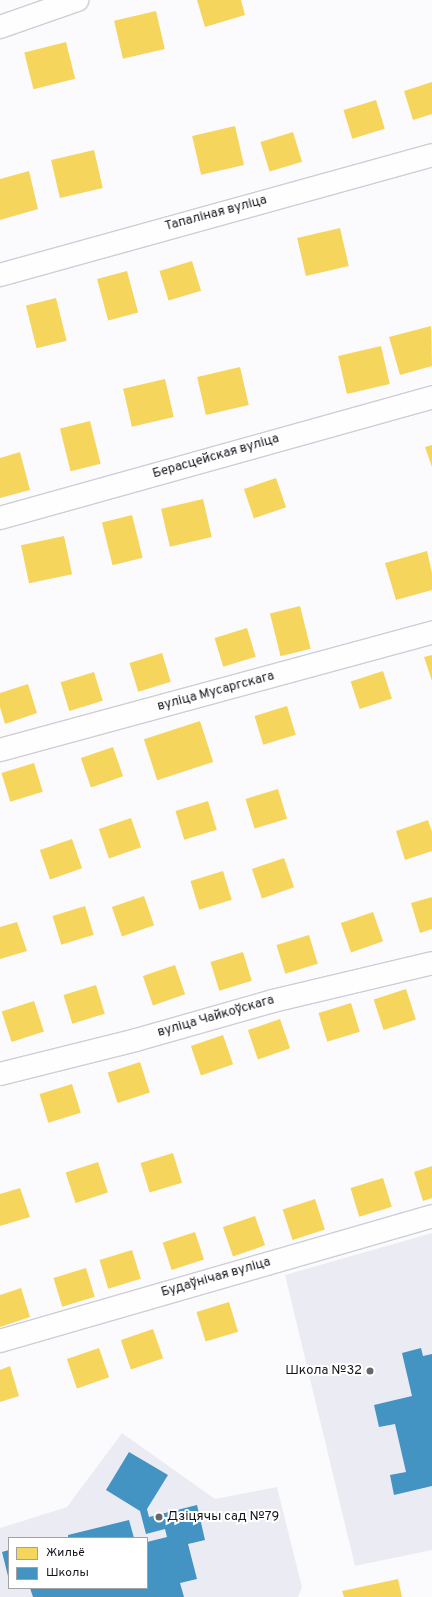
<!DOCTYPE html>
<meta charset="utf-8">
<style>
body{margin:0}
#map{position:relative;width:432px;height:1597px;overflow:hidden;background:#fbfbfe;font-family:Overpass,sans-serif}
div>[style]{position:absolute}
.built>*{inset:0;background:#ebebf3}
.homes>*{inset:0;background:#f6d55c;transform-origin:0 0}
.schools>*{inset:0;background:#4393c3}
.roads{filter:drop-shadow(1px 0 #ceced5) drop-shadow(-1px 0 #ceced5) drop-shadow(0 1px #ceced5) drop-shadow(0 -1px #ceced5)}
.minor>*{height:22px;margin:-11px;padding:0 11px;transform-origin:11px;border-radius:11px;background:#fefeff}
.dots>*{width:11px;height:11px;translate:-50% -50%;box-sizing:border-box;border:2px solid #fff;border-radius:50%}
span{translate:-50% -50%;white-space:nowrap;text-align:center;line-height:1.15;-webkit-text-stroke:4px #fff;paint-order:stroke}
.street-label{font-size:13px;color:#14141c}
.poi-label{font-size:13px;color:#14141c}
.right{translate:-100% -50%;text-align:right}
.left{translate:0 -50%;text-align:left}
.legend{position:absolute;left:8px;top:1537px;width:140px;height:52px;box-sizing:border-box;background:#fff;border:1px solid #a1a1a4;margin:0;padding:5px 7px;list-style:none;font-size:12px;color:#14141c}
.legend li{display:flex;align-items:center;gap:8px;height:20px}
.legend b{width:20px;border:1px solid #a1a1a4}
</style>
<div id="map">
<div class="built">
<i style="clip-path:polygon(432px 1233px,432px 1550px,355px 1566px,285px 1275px)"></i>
<i style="clip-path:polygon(evenodd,122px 1433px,215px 1499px,277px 1487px,302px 1587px,298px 1597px,0 1597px,0 1528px,67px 1507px,122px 1433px,9px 1538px,147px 1538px,147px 1588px,9px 1588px,9px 1538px)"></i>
</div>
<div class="homes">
<i style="clip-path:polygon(197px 0,241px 0,245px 15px,205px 27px)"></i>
<i style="left:156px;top:11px;width:39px;height:43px;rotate:77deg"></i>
<i style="left:66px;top:42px;width:38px;height:43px;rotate:76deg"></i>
<i style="clip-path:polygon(432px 82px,432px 114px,413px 120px,404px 91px)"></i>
<i style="left:376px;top:100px;width:30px;height:34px;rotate:73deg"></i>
<i style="left:235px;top:126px;width:40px;height:44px;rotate:77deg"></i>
<i style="left:293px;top:132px;width:31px;height:34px;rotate:73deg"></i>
<i style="left:94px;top:150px;width:39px;height:44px;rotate:77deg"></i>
<i style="clip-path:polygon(29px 171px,38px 209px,0 220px,0 179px)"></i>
<i style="left:340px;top:228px;width:39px;height:44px;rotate:77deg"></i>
<i style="left:192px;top:261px;width:31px;height:34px;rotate:73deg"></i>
<i style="left:127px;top:271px;width:43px;height:31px;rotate:75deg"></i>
<i style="left:56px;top:298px;width:44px;height:31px;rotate:76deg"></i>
<i style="clip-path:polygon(431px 326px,432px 366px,400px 375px,389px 337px)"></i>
<i style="left:381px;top:346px;width:39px;height:44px;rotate:77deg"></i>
<i style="left:240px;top:367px;width:39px;height:44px;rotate:77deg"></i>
<i style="left:165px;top:379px;width:39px;height:43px;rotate:77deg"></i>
<i style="left:90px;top:421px;width:44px;height:31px;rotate:76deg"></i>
<i style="clip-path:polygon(432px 445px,432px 467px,425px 447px)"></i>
<i style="clip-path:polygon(20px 452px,30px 490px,0 498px,0 458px)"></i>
<i style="left:276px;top:478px;width:31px;height:34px;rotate:71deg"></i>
<i style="left:203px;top:499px;width:39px;height:43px;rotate:77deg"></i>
<i style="left:132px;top:515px;width:44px;height:31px;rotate:76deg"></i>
<i style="left:64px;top:536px;width:39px;height:44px;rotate:78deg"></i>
<i style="clip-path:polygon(427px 551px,432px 573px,432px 590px,396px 600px,385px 563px)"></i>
<i style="left:300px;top:606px;width:44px;height:31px;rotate:76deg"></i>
<i style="left:247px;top:628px;width:30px;height:34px;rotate:73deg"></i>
<i style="left:162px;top:653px;width:30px;height:34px;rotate:73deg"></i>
<i style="clip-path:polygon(432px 655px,432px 681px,424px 657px)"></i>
<i style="left:383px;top:671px;width:29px;height:34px;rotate:72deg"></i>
<i style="left:94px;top:672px;width:30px;height:35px;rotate:73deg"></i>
<i style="clip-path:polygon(28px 684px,37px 713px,5px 724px,0 707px,0 693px)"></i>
<i style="left:287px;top:706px;width:30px;height:34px;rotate:73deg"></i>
<i style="left:200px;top:721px;width:43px;height:59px;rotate:72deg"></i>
<i style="left:113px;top:747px;width:31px;height:34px;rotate:71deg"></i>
<i style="left:34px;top:763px;width:30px;height:34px;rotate:73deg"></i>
<i style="left:278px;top:789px;width:31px;height:34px;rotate:73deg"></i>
<i style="left:208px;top:801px;width:30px;height:34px;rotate:73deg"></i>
<i style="left:131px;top:818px;width:31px;height:34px;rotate:71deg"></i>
<i style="clip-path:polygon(428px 820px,432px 832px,432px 851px,405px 860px,396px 831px)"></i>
<i style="left:72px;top:839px;width:31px;height:34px;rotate:71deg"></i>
<i style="left:284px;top:858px;width:31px;height:34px;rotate:71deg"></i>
<i style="left:223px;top:871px;width:30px;height:34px;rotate:73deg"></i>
<i style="left:144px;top:896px;width:31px;height:34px;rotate:71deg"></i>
<i style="clip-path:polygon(432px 897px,432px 929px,420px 933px,411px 903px)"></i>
<i style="left:85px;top:906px;width:30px;height:34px;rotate:73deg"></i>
<i style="left:373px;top:912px;width:31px;height:34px;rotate:71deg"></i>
<i style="clip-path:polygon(17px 922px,27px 951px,0 959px,0 927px)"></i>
<i style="left:309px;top:935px;width:30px;height:34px;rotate:73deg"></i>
<i style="left:243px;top:952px;width:30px;height:34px;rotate:73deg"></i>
<i style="left:175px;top:965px;width:31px;height:34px;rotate:71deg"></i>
<i style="left:96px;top:985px;width:30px;height:34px;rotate:73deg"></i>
<i style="left:406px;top:989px;width:32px;height:34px;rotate:72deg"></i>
<i style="left:34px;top:1001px;width:32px;height:34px;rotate:72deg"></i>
<i style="left:351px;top:1003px;width:30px;height:34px;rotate:73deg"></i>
<i style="left:280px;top:1019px;width:31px;height:34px;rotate:71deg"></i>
<i style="left:223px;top:1035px;width:31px;height:34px;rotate:71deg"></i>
<i style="left:140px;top:1062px;width:32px;height:34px;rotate:72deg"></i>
<i style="left:72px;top:1084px;width:30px;height:34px;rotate:73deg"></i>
<i style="left:173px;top:1153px;width:31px;height:34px;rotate:73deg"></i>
<i style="left:98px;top:1162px;width:32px;height:34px;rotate:72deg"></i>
<i style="clip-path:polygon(432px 1166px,432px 1198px,423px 1201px,414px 1172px)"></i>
<i style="left:383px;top:1178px;width:30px;height:34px;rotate:73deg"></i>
<i style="clip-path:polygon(20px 1188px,30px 1217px,0 1226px,0 1194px)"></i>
<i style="left:315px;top:1199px;width:32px;height:34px;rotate:72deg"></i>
<i style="left:255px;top:1216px;width:31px;height:34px;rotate:71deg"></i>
<i style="left:195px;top:1232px;width:29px;height:34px;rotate:72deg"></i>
<i style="left:132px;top:1250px;width:30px;height:34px;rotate:73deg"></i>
<i style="left:86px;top:1268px;width:30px;height:34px;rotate:73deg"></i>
<i style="clip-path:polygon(21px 1288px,30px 1317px,0 1327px,0 1295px)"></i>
<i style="left:229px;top:1302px;width:31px;height:34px;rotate:73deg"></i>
<i style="left:153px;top:1329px;width:31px;height:34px;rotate:71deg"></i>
<i style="left:99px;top:1348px;width:31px;height:34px;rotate:71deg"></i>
<i style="clip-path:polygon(10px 1366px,19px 1396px,0 1402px,0 1370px)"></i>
<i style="clip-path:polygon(398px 1579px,402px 1597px,344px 1597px,342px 1591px)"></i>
</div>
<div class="schools">
<i style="clip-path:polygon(421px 1348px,423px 1356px,432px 1354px,432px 1486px,394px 1495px,390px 1475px,406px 1472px,395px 1424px,379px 1427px,374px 1405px,412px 1396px,402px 1353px)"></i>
<i style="clip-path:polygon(129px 1452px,168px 1475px,147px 1509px,149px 1517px,197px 1505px,205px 1540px,188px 1544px,197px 1579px,180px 1583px,184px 1597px,33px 1597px,30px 1588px,147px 1588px,147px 1542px,167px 1537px,165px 1529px,146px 1534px,140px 1511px,106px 1490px)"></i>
<i style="clip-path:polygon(129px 1520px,134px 1538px,68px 1538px,68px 1535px)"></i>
<i style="clip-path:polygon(9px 1550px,9px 1575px,8px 1576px,2px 1552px)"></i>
</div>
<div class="roads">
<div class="minor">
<i style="left:0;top:27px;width:82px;rotate:-19.3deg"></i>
<i style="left:0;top:275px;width:448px;rotate:-15.5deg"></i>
<i style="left:0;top:518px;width:449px;rotate:-15.6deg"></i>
<i style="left:0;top:750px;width:448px;rotate:-15.2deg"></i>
<i style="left:0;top:1074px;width:140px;rotate:-14deg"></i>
<i style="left:136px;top:1040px;width:142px;rotate:-15.9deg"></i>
<i style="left:273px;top:1001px;width:163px;rotate:-13.4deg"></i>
<i style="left:0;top:1341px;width:450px;rotate:-16.1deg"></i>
</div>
</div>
<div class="dots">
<i style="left:370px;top:1371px;background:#65656b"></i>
<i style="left:159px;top:1517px;background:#65656b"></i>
</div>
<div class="street-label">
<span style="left:216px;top:214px;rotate:-15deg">Тапаліная вуліца</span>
<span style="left:216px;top:457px;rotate:-16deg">Берасцейская вуліца</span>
<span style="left:216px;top:692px;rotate:-15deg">вуліца Мусаргскага</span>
<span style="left:216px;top:1017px;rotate:-16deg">вуліца Чайкоўскага</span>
<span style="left:216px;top:1278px;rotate:-16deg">Будаўнічая вуліца</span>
</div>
<div class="poi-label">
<span class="right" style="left:362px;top:1371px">Школа №32</span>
<span class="left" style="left:167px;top:1517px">Дзіцячы сад №79</span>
</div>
<ul class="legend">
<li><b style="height:11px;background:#f6d55c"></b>Жильё</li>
<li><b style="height:11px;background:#4393c3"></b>Школы</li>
</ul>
</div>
